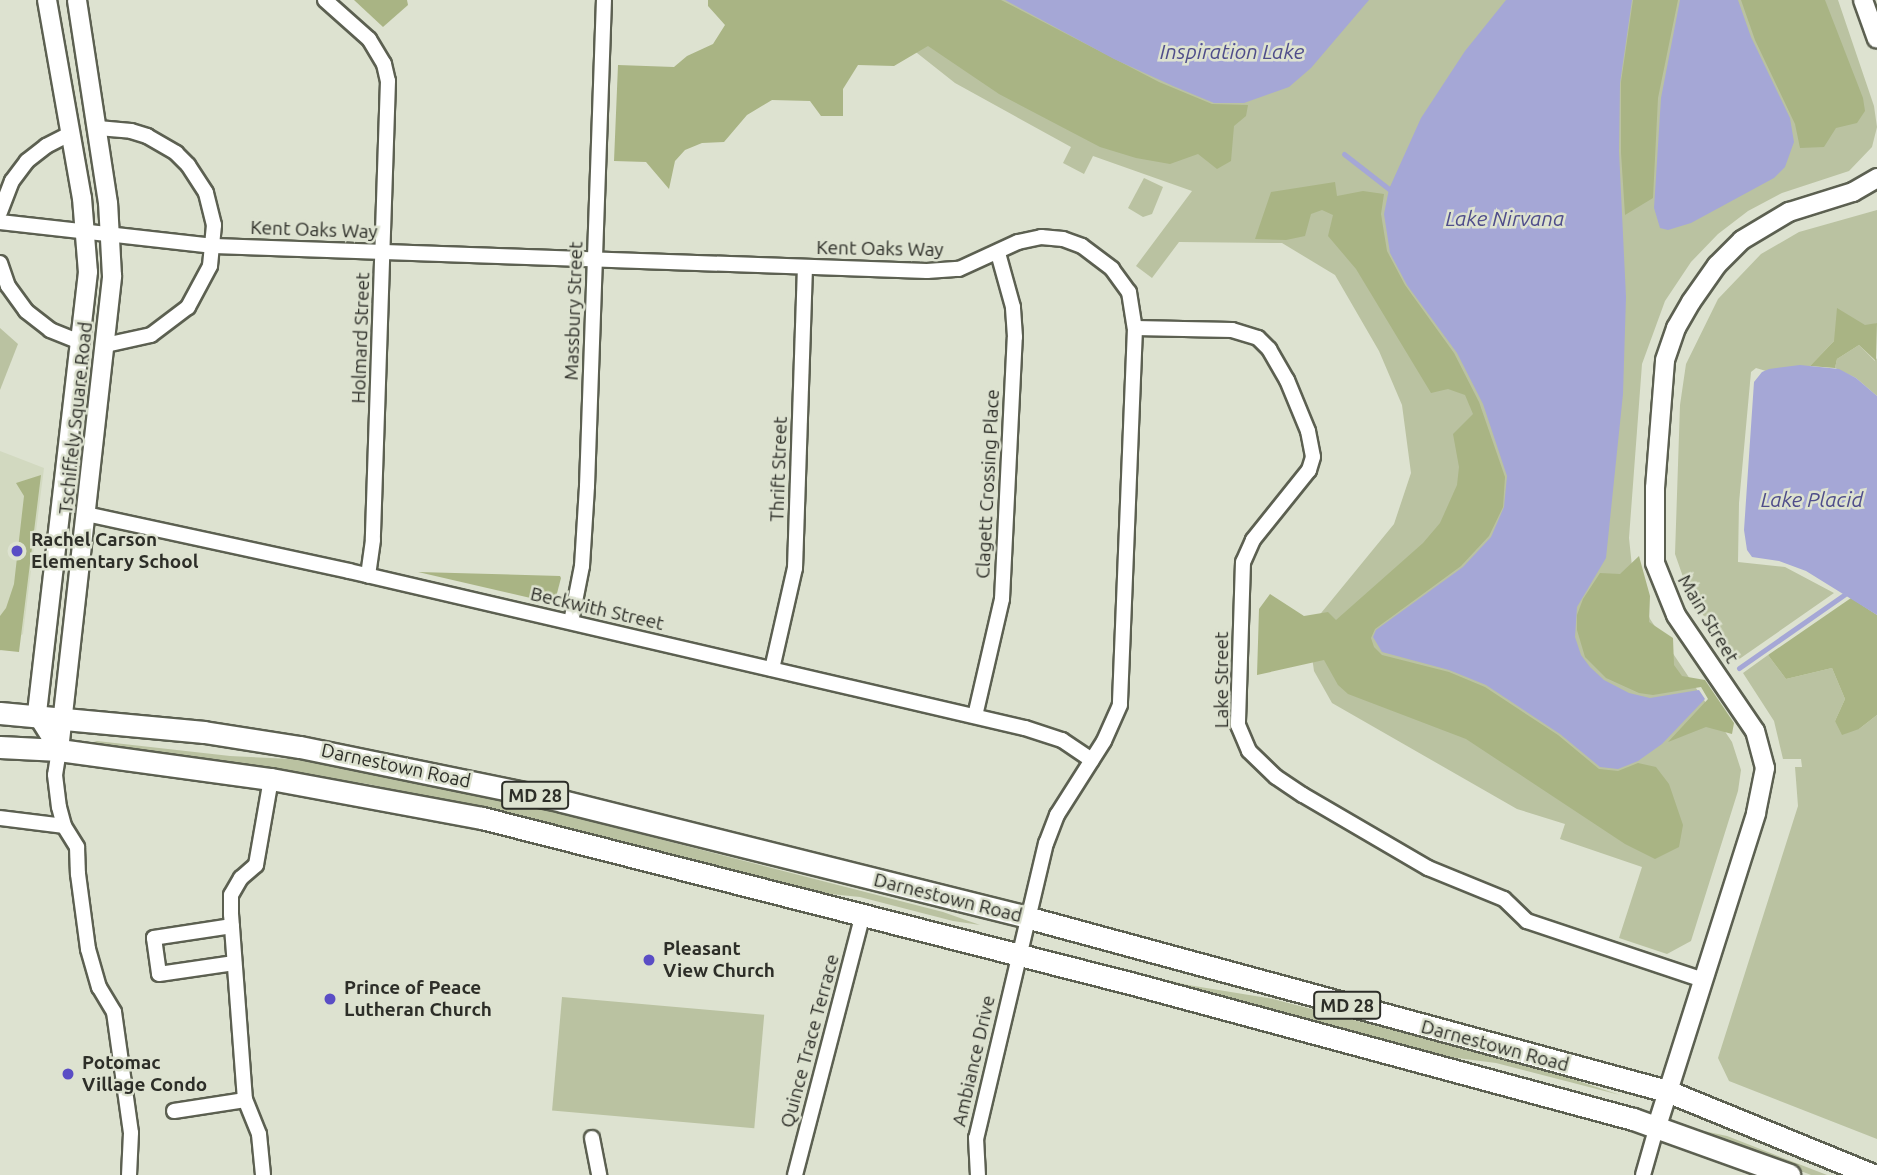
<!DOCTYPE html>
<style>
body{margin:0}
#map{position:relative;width:1877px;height:1175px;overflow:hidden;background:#dde2d0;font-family:Ubuntu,sans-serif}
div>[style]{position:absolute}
.built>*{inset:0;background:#d2d9c0}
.green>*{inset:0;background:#bac2a1;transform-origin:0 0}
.forest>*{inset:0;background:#a9b484}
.water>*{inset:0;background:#a5a7d6}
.stream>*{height:5px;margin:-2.5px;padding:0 2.5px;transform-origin:2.5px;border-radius:2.5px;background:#a5a7d6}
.roads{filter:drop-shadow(2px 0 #5c6051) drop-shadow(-2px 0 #5c6051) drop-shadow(0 2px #5c6051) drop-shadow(0 -2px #5c6051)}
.minor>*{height:14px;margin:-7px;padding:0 7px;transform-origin:7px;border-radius:7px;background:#fff}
.tertiary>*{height:18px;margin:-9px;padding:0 9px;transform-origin:9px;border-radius:9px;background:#fff}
.primary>*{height:21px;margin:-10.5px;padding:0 10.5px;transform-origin:10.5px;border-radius:10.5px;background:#fff}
.dots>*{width:19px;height:19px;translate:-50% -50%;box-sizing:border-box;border:4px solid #dde2d0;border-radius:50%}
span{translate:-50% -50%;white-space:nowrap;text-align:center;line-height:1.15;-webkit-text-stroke:5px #dde2d0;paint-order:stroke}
.shield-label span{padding:2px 5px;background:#dde2d0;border:2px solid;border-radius:5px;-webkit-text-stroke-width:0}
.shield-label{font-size:18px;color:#2d2e28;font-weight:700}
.street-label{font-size:19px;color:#2d2e28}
.poi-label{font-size:19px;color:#2d2e28;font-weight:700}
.left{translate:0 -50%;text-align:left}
.water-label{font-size:21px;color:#4f4d8a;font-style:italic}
</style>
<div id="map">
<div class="built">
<i style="clip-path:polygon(0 451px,44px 468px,23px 634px,0 651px)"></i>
</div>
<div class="green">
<i style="clip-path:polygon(850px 0,1838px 0,1874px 106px,1877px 127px,1872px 147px,1849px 171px,1782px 193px,1748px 211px,1718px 234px,1691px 262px,1665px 301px,1642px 364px,1629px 538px,1633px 576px,1650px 619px,1732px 742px,1741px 770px,1738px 791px,1691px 941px,1667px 954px,1619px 938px,1642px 867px,1560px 839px,1565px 824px,1517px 809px,1332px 703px,1314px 671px,1308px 629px,1394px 524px,1411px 473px,1402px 405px,1379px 351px,1335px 275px,1282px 243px,1179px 242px,1152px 278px,1136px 266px,1192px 191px,1093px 156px,1084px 174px,1063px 163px,1071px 147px,955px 83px)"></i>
<i style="clip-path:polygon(1144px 178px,1163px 187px,1152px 214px,1143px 217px,1128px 208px)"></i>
<i style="clip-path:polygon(1877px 210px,1877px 323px,1834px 341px,1810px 366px,1766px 371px,1756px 368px,1751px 372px,1739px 503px,1738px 562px,1785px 567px,1834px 593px,1735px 662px,1689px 594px,1675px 554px,1680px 405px,1686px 364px,1718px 299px,1761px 254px,1799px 232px)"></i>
<i style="clip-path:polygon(0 328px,18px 344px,0 390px)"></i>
<i style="clip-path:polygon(1859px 345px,1875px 361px,1877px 358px,1877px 396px,1856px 378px,1835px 368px,1837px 359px)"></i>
<i style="clip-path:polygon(1768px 655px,1786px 679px,1832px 668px,1845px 699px,1835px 721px,1859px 729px,1877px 715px,1877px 1139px,1729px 1081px,1718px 1058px,1798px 806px,1795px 767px,1802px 767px,1801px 759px,1783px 759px,1774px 721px,1743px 673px)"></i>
<i style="clip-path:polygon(97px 741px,230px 756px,312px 760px,512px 801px,943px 912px,980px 925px,953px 921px,860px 897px,810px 892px,506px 814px,368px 784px,91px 743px)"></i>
<i style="clip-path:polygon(1064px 956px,1188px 985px,1273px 999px,1546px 1070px,1620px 1095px,1496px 1063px,1434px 1055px)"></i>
<i style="left:562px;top:997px;width:203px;height:114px;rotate:5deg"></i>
<i style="clip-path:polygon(1704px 1131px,1727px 1136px,1827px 1175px,1811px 1175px,1711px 1136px)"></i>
</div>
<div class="forest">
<i style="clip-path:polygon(354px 0,407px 0,408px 5px,383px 27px)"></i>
<i style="clip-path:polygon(708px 0,1001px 0,1159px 82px,1212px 104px,1248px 105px,1246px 116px,1234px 126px,1231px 161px,1217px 169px,1198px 154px,1170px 164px,1136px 158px,1100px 147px,999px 94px,928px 46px,894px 66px,858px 65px,843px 89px,843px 116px,821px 116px,810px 101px,772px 100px,747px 115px,724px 142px,702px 143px,685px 150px,675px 161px,669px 189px,646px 162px,614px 161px,618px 65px,674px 67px,687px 56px,713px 44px,725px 25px,708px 6px)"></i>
<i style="clip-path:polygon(1633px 0,1678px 0,1658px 98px,1653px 198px,1625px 215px,1621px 153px,1621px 82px)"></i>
<i style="clip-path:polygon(1741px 0,1825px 0,1863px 98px,1865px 111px,1857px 123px,1836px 128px,1824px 147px,1800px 148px,1795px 124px,1755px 40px)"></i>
<i style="clip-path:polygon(1335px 182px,1337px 196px,1363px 191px,1384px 194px,1381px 214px,1387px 251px,1405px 285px,1454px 353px,1479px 402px,1505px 477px,1503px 507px,1489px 536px,1461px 566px,1375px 629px,1371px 638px,1374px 647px,1382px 655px,1449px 672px,1485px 687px,1558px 735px,1599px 769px,1618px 771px,1638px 763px,1656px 767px,1669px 784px,1683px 825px,1679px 847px,1655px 859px,1625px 844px,1466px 739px,1348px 694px,1338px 685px,1324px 660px,1257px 675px,1259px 609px,1270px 594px,1304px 616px,1328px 612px,1336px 620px,1423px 543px,1440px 523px,1457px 485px,1459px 467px,1453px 434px,1473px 414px,1465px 395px,1448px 389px,1431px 393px,1356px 269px,1328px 236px,1333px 215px,1322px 210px,1311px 214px,1305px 236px,1286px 240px,1255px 239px,1271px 192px)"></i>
<i style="clip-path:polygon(1837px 308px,1865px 325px,1877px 323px,1876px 361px,1859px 345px,1837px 359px,1835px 368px,1810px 366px,1834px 341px)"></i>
<i style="clip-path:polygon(41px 475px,19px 652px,0 650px,0 616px,6px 608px,14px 584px,24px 496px,16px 483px)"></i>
<i style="clip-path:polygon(1639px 556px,1650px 596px,1649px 622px,1673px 638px,1674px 665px,1682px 676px,1705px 680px,1734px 723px,1732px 734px,1706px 727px,1668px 742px,1708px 699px,1701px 687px,1653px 695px,1639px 693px,1606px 678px,1585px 657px,1577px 630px,1577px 615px,1583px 599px,1600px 573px,1620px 574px)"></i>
<i style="clip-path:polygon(418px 572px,560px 576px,561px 578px,555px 601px,552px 603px)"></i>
<i style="clip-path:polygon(1851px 598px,1877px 615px,1877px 715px,1859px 729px,1842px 735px,1835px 721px,1845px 699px,1832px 668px,1786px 679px,1768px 655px)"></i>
</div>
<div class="water">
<i style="clip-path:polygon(1005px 0,1369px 0,1311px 68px,1289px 87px,1244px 103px,1214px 103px,1173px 86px,1114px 59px)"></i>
<i style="clip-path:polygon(1506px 0,1632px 0,1620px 83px,1619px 151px,1626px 297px,1623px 394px,1606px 558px,1577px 607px,1575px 637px,1581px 655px,1590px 667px,1604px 680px,1629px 693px,1650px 698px,1699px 690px,1705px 699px,1662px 744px,1638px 761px,1618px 769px,1600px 767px,1560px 734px,1486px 685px,1449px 670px,1382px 652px,1373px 637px,1376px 630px,1463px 567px,1491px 537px,1504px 507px,1507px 476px,1483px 404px,1457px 353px,1407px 285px,1390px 253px,1384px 214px,1389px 189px,1421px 118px,1465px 51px)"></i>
<i style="clip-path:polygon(1680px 0,1738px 0,1751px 37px,1790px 118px,1794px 142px,1785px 167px,1774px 178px,1691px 223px,1668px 230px,1660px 228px,1654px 208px,1661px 98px)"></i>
<i style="clip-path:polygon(1800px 365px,1839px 369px,1856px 378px,1877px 396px,1877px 615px,1806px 571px,1779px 561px,1752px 557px,1747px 550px,1744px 530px,1754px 382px,1762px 372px,1769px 369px)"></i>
</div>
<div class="stream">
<i style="left:1344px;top:154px;width:57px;rotate:37.9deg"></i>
<i style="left:1739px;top:668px;width:129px;rotate:-34.9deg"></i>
</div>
<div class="roads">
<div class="minor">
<i style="left:325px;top:0;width:59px;rotate:41.6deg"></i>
<i style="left:369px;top:39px;width:29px;rotate:59deg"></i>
<i style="left:384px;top:64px;width:17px;rotate:77deg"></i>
<i style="left:388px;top:81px;width:459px;rotate:91.9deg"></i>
<i style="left:373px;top:540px;width:36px;rotate:98deg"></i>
<i style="left:98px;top:128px;width:33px;rotate:5deg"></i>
<i style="left:131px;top:131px;width:17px;rotate:17deg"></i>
<i style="left:147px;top:136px;width:34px;rotate:30deg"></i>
<i style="left:176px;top:153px;width:17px;rotate:45deg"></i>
<i style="left:188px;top:165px;width:33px;rotate:57deg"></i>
<i style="left:206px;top:193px;width:33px;rotate:76deg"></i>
<i style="left:214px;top:225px;width:41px;rotate:95.6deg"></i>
<i style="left:210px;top:266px;width:47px;rotate:118.2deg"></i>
<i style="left:188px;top:307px;width:46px;rotate:142.9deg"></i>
<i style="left:151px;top:335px;width:46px;rotate:167.5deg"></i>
<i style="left:0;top:212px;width:33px;rotate:-69deg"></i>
<i style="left:12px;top:181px;width:25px;rotate:-53deg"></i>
<i style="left:27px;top:161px;width:24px;rotate:-38deg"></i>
<i style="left:46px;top:146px;width:27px;rotate:-27deg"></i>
<i style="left:0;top:222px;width:215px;rotate:6.4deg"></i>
<i style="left:214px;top:246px;width:713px;rotate:2.01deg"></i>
<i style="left:927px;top:271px;width:32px;rotate:-4deg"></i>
<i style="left:959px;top:269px;width:65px;rotate:-24.6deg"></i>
<i style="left:1018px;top:242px;width:24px;rotate:-12deg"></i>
<i style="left:1041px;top:237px;width:22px;rotate:5deg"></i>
<i style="left:1063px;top:239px;width:20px;rotate:20deg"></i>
<i style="left:1082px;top:246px;width:38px;rotate:37deg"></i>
<i style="left:1112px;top:269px;width:29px;rotate:54deg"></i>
<i style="left:1129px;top:292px;width:36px;rotate:81deg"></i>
<i style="left:1135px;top:328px;width:377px;rotate:92.3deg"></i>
<i style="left:1120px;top:705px;width:39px;rotate:114deg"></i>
<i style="left:1104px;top:741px;width:88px;rotate:122.4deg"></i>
<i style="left:1057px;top:815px;width:30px;rotate:111deg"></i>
<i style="left:1046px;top:843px;width:303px;rotate:103.3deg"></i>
<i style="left:976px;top:1138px;width:37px;rotate:87deg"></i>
<i style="left:0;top:263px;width:24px;rotate:71deg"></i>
<i style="left:8px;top:286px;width:31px;rotate:54deg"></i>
<i style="left:26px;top:311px;width:31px;rotate:38deg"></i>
<i style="left:50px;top:330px;width:31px;rotate:22deg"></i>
<i style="left:1135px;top:328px;width:97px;rotate:1.2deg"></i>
<i style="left:1232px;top:330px;width:27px;rotate:17deg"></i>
<i style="left:1258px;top:338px;width:16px;rotate:45deg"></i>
<i style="left:1269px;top:349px;width:36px;rotate:60deg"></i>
<i style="left:1287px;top:380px;width:55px;rotate:67.6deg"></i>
<i style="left:1308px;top:431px;width:26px;rotate:79deg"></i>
<i style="left:1313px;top:457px;width:14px;rotate:107deg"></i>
<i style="left:1309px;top:470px;width:90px;rotate:128.7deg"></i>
<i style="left:1253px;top:540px;width:24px;rotate:114deg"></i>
<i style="left:1243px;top:562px;width:163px;rotate:91.8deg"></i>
<i style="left:1238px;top:725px;width:28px;rotate:67deg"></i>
<i style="left:1249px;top:751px;width:37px;rotate:44deg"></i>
<i style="left:1276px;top:777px;width:32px;rotate:34deg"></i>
<i style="left:1303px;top:795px;width:145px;rotate:30.3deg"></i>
<i style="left:1428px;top:868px;width:82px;rotate:22.2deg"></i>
<i style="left:1504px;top:899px;width:32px;rotate:44deg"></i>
<i style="left:1527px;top:921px;width:186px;rotate:18.5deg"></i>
<i style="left:86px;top:514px;width:269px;rotate:12.2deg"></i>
<i style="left:349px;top:571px;width:694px;rotate:13.08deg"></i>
<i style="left:1025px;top:728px;width:39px;rotate:18deg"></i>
<i style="left:1062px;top:740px;width:36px;rotate:34deg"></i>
<i style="left:571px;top:622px;width:57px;rotate:-78.9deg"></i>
<i style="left:582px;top:566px;width:80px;rotate:-86.4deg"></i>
<i style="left:587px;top:486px;width:486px;rotate:-88deg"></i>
<i style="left:772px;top:669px;width:104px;rotate:-77.2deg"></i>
<i style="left:795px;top:568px;width:301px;rotate:-88.1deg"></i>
<i style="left:975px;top:716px;width:120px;rotate:-77deg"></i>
<i style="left:1002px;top:599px;width:262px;rotate:-87.2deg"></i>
<i style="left:1015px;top:337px;width:30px;rotate:-94deg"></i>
<i style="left:1013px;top:307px;width:56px;rotate:-105.5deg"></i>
<i style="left:59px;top:750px;width:25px;rotate:99deg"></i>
<i style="left:55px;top:775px;width:32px;rotate:83deg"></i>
<i style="left:59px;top:807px;width:20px;rotate:75deg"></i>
<i style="left:64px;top:826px;width:25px;rotate:58deg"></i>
<i style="left:77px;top:847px;width:27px;rotate:88deg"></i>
<i style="left:78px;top:874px;width:76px;rotate:82.4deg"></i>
<i style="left:88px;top:949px;width:40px;rotate:74deg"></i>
<i style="left:99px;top:987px;width:29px;rotate:59deg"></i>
<i style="left:114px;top:1012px;width:122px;rotate:82deg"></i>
<i style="left:131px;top:1133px;width:42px;rotate:92.7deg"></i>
<i style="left:0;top:818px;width:64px;rotate:7.1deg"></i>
<i style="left:232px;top:926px;width:79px;rotate:171.3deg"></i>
<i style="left:154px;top:938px;width:36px;rotate:82deg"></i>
<i style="left:159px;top:974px;width:76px;rotate:-8.3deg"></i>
<i style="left:174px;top:1111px;width:72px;rotate:-8.8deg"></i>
<i style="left:592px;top:1138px;width:38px;rotate:79deg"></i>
<i style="left:263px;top:1175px;width:41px;rotate:-95.6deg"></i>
<i style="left:259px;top:1134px;width:37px;rotate:-112deg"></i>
<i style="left:245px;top:1100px;width:187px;rotate:-94.3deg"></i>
<i style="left:231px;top:914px;width:19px;rotate:-90deg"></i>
<i style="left:231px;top:895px;width:20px;rotate:-60deg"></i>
<i style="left:241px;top:878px;width:20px;rotate:-41deg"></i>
<i style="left:256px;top:865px;width:87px;rotate:-80.1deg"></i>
<i style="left:795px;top:1175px;width:267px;rotate:-75.4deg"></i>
<i style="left:1643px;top:1175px;width:51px;rotate:-74.1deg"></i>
</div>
<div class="tertiary">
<i style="left:47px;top:0;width:201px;rotate:80deg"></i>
<i style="left:82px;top:198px;width:74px;rotate:85.4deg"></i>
<i style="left:88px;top:272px;width:446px;rotate:96.6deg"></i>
<i style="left:37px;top:715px;width:41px;rotate:57.8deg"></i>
<i style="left:1863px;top:0;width:41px;rotate:70.3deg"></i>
<i style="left:59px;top:750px;width:477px;rotate:-83.6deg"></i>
<i style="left:112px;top:276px;width:73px;rotate:-93.1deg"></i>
<i style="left:108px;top:203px;width:205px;rotate:-98.7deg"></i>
<i style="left:1657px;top:1126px;width:328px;rotate:-72.4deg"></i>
<i style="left:1756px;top:813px;width:46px;rotate:-78.7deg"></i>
<i style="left:1765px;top:768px;width:38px;rotate:-105deg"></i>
<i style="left:1755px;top:731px;width:140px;rotate:-124.3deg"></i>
<i style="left:1676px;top:615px;width:56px;rotate:-112deg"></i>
<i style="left:1655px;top:563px;width:75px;rotate:-90deg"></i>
<i style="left:1655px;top:488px;width:128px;rotate:-85.5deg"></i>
<i style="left:1665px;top:360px;width:34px;rotate:-71deg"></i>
<i style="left:1676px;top:328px;width:30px;rotate:-60deg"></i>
<i style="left:1691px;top:302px;width:45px;rotate:-54.9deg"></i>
<i style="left:1717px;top:265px;width:35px;rotate:-45deg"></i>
<i style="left:1742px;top:240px;width:55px;rotate:-30.8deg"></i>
<i style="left:1789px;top:212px;width:67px;rotate:-17.4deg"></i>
<i style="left:1853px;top:192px;width:28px;rotate:-30deg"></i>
</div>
<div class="primary">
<i style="left:0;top:713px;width:205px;rotate:5.3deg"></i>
<i style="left:204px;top:732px;width:97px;rotate:8.9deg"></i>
<i style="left:300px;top:747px;width:268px;rotate:11.6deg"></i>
<i style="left:562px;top:801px;width:478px;rotate:14deg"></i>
<i style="left:1026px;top:917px;width:664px;rotate:15.19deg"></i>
<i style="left:1667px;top:1091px;width:222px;rotate:22.2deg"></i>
<i style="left:0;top:747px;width:59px;rotate:2.9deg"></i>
<i style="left:59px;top:750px;width:214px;rotate:7.8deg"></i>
<i style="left:271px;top:779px;width:215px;rotate:10.5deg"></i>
<i style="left:482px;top:818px;width:669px;rotate:14.29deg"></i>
<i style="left:1130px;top:983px;width:521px;rotate:15.13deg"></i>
<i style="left:1633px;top:1119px;width:166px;rotate:19.7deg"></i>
</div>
</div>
<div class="dots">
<i style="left:17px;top:551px;background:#5a4dc5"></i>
<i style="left:649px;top:960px;background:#5a4dc5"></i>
<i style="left:330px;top:999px;background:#5a4dc5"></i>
<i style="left:68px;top:1074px;background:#5a4dc5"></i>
</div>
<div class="shield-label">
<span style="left:535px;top:795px">MD 28</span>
<span style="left:1347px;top:1005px">MD 28</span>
</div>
<div class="street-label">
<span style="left:314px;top:230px;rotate:2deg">Kent Oaks Way</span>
<span style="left:880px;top:249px;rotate:1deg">Kent Oaks Way</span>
<span style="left:574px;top:311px;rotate:-88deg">Massbury Street</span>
<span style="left:361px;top:338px;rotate:-88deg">Holmard Street</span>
<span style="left:76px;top:418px;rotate:-84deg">Tschiffely Square Road</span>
<span style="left:779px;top:469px;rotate:-88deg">Thrift Street</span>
<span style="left:988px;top:484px;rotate:-87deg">Clagett Crossing Place</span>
<span style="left:597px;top:609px;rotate:13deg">Beckwith Street</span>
<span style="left:1708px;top:619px;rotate:59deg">Main Street</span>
<span style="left:1222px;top:680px;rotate:-90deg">Lake Street</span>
<span style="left:396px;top:766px;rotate:12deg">Darnestown Road</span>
<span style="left:948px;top:898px;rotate:14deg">Darnestown Road</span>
<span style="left:810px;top:1041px;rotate:-75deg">Quince Trace Terrace</span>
<span style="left:1495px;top:1046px;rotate:15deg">Darnestown Road</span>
<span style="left:974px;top:1061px;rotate:-77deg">Ambiance Drive</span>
</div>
<div class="poi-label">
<span class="left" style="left:31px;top:551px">Rachel Carson<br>Elementary School</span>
<span class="left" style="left:663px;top:960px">Pleasant<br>View Church</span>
<span class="left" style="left:344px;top:999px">Prince of Peace<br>Lutheran Church</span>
<span class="left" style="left:82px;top:1074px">Potomac<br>Village Condo</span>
</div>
<div class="water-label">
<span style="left:1232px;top:51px">Inspiration Lake</span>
<span style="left:1505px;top:218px">Lake Nirvana</span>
<span style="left:1812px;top:499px">Lake Placid</span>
</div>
</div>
